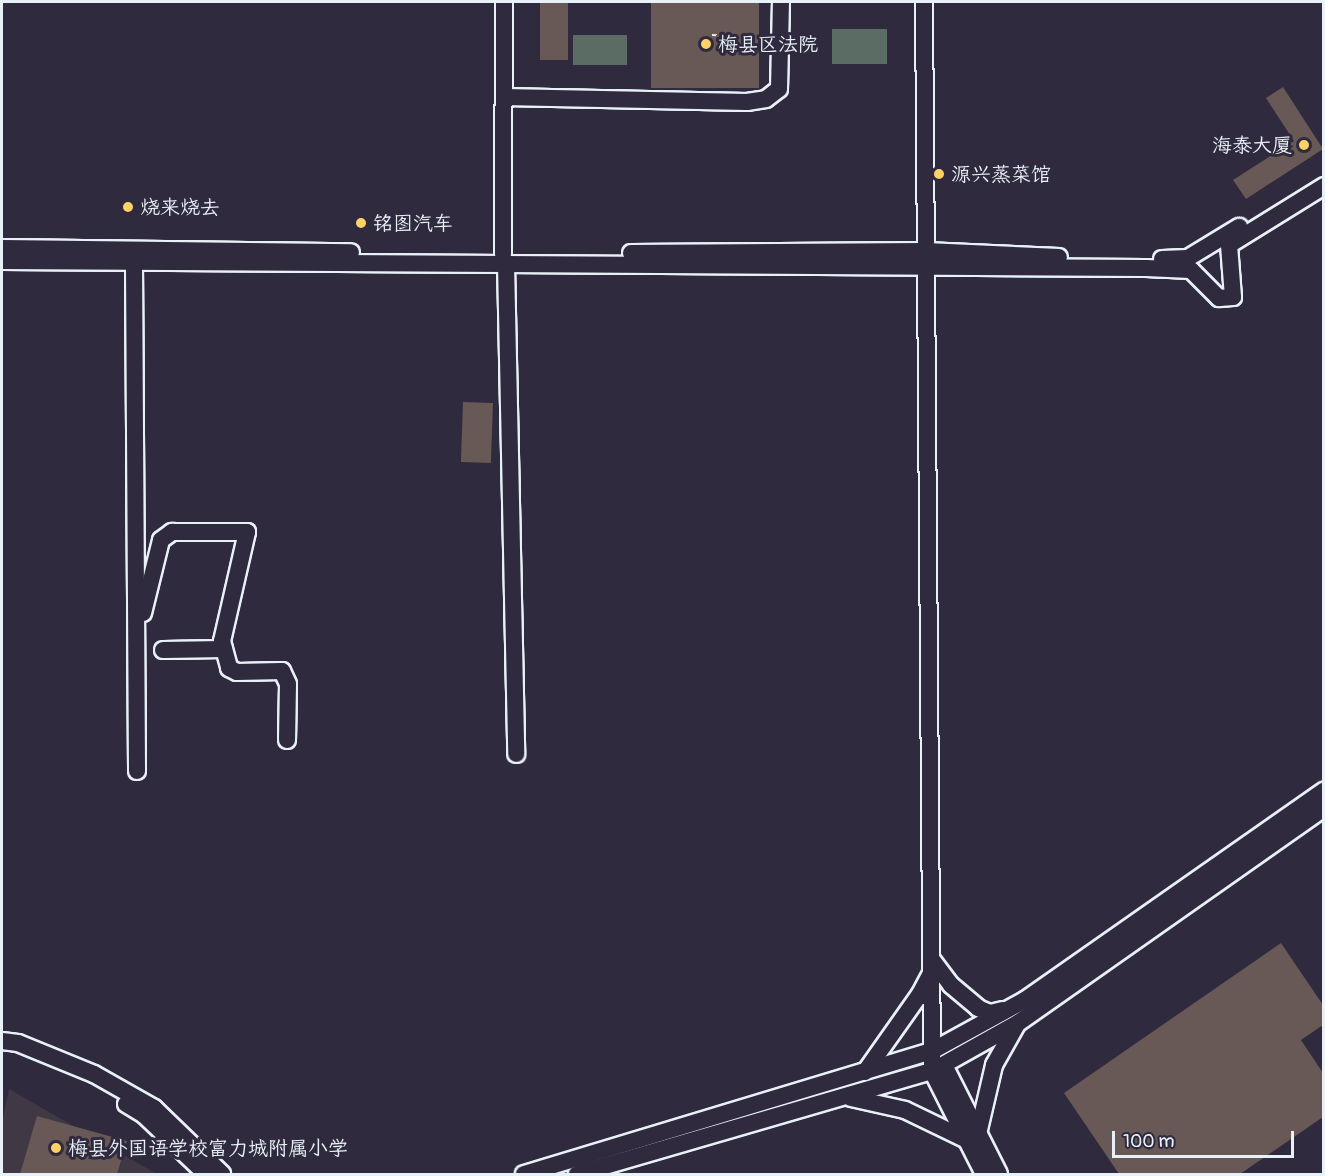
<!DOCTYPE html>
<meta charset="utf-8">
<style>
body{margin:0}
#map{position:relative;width:1325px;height:1176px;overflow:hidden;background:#2f2a3d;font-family:Pangolin,"LXGW WenKai TC",sans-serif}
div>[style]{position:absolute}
.built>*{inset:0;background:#403844}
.green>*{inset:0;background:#5b6c64;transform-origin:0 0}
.building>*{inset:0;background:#685856;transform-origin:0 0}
.path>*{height:2px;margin-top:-1px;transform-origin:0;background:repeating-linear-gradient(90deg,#e8f1f8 0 4.5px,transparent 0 9px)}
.roads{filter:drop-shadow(2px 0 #e8f1f8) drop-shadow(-2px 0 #e8f1f8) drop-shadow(0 2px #e8f1f8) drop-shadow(0 -2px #e8f1f8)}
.minor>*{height:16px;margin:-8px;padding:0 8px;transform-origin:8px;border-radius:8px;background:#2f2a3d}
.dots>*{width:16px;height:16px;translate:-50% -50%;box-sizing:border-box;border:3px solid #2f2a3d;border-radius:50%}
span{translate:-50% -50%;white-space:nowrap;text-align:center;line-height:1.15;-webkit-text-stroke:6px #2f2a3d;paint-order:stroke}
.poi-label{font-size:20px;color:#e8f1f8}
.left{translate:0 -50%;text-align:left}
.right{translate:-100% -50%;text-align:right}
.frame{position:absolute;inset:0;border:3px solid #e8f1f8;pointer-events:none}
.scale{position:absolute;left:1112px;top:1131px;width:182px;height:27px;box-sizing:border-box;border:3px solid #e8f1f8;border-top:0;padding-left:8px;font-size:18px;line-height:21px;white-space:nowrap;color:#e8f1f8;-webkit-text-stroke:4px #2f2a3d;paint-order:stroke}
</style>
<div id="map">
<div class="built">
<i style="clip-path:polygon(9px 1089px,157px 1174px,2px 1174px,2px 1122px)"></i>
</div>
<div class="green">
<i style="left:887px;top:29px;width:35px;height:55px;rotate:90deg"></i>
<i style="left:573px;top:35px;width:54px;height:30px"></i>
</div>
<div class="building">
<i style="left:540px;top:2px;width:28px;height:58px"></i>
<i style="left:651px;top:2px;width:108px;height:86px"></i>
<i style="clip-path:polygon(1283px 87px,1323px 149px,1246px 199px,1233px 180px,1294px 141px,1266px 98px)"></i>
<i style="left:463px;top:402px;width:30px;height:60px;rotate:2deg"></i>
<i style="clip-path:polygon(1281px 943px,1323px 1005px,1323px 1025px,1301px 1040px,1323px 1073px,1323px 1117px,1240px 1174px,1119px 1174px,1064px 1093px)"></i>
<i style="clip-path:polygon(37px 1116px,127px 1141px,117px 1174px,20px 1174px)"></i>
</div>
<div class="path">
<i style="left:712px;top:35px;width:20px;rotate:3deg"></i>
</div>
<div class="roads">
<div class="minor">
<i style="left:924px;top:2px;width:1069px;rotate:89.57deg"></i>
<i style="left:932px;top:1071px;width:115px;rotate:63.2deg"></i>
<i style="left:504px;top:97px;width:243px;rotate:1.2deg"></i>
<i style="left:747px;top:102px;width:19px;rotate:-9deg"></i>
<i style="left:766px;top:99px;width:16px;rotate:-38deg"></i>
<i style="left:779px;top:89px;width:87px;rotate:-88.7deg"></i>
<i style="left:2px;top:248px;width:349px;rotate:0.7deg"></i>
<i style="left:631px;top:253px;width:295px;rotate:-0.4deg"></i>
<i style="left:926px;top:251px;width:133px;rotate:2.6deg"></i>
<i style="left:503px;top:254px;width:252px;rotate:-89.8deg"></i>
<i style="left:1162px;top:259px;width:26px;rotate:-2deg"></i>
<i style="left:1188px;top:258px;width:60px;rotate:-31.3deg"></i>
<i style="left:2px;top:261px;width:1144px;rotate:0.35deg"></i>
<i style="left:1146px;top:268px;width:45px;rotate:2.5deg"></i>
<i style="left:1191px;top:270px;width:40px;rotate:45deg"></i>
<i style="left:1219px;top:298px;width:14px;rotate:-4deg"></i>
<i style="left:1233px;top:297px;width:52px;rotate:-94.4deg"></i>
<i style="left:1229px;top:245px;width:112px;rotate:-31.8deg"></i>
<i style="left:134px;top:263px;width:508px;rotate:89.66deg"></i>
<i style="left:506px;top:263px;width:491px;rotate:88.8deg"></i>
<i style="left:143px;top:613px;width:75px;rotate:-76.1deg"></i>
<i style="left:161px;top:540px;width:14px;rotate:-36deg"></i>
<i style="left:172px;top:532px;width:75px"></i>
<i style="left:247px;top:532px;width:112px;rotate:102.9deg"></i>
<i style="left:222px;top:641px;width:28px;rotate:75deg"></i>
<i style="left:229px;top:668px;width:9px;rotate:27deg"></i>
<i style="left:237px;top:672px;width:45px;rotate:-1.3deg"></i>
<i style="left:282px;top:671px;width:14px;rotate:65deg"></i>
<i style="left:288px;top:684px;width:56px;rotate:91deg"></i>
<i style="left:163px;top:650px;width:61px;rotate:-0.9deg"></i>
<i style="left:933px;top:961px;width:30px;rotate:53deg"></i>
<i style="left:951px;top:985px;width:35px;rotate:40deg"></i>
<i style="left:978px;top:1008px;width:13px;rotate:23deg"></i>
<i style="left:990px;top:1013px;width:13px;rotate:-13deg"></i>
<i style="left:2px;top:1041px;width:16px;rotate:7deg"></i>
<i style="left:18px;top:1043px;width:82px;rotate:22.2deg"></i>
<i style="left:94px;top:1074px;width:69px;rotate:29.5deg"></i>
<i style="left:154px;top:1108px;width:95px;rotate:44.1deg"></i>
<i style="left:944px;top:1065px;width:122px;rotate:63.2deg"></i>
<i style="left:865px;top:1072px;width:95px;rotate:-54.8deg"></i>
<i style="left:920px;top:994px;width:26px;rotate:-62deg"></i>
<i style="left:851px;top:1098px;width:55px;rotate:12.5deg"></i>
<i style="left:905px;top:1110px;width:69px;rotate:25.8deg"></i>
<i style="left:126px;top:1104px;width:21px;rotate:31deg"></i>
<i style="left:144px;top:1115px;width:86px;rotate:43.6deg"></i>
<i style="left:978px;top:1134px;width:71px;rotate:-76.9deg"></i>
<i style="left:994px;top:1065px;width:45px;rotate:-60.6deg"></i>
<i style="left:524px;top:1174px;width:428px;rotate:-16.8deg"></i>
<i style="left:934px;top:1050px;width:104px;rotate:-28.8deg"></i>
<i style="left:1025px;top:1000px;width:365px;rotate:-35deg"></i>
<i style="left:577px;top:1174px;width:370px;rotate:-16.2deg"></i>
<i style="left:932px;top:1071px;width:98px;rotate:-29.2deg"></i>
<i style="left:1018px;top:1023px;width:374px;rotate:-35.1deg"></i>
</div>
</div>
<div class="dots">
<i style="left:706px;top:44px;background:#ffd166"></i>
<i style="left:1304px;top:145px;background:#ffd166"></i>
<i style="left:939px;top:174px;background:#ffd166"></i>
<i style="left:128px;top:207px;background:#ffd166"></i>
<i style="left:361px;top:223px;background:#ffd166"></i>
<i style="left:56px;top:1148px;background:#ffd166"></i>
</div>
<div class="poi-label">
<span class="left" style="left:718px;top:44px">梅县区法院</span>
<span class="right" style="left:1292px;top:145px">海泰大厦</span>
<span class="left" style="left:951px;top:174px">源兴蒸菜馆</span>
<span class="left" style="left:140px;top:207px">烧来烧去</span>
<span class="left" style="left:373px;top:223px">铭图汽车</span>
<span class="left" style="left:68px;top:1148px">梅县外国语学校富力城附属小学</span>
</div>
<div class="frame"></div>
<div class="scale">100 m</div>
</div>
